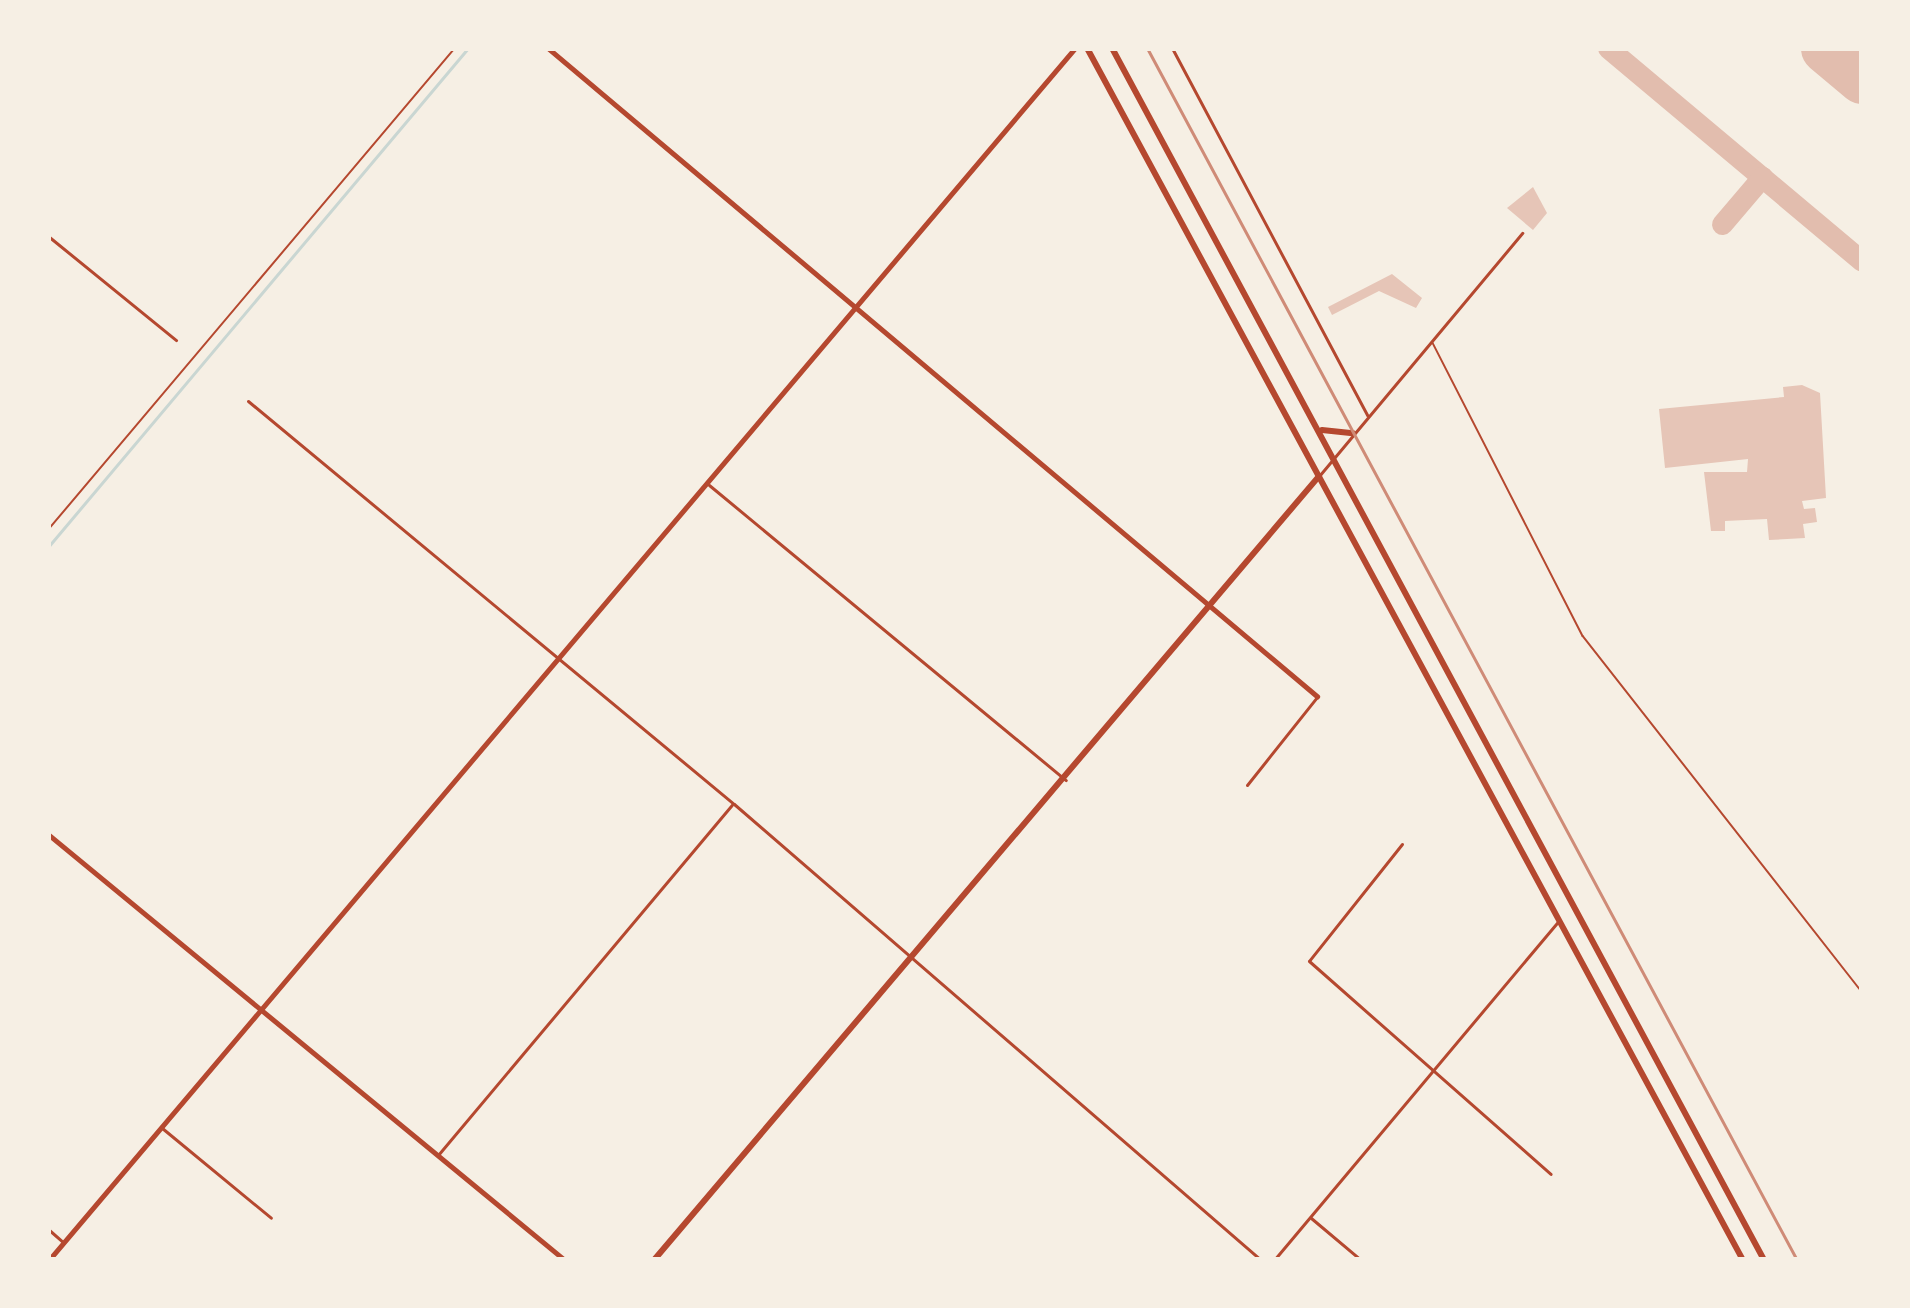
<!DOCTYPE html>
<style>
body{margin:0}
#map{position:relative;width:1910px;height:1308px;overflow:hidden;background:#f6efe4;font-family:Figtree,sans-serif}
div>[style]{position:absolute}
.stream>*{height:3px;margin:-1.5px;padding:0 1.5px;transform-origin:1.5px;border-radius:1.5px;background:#c9d6d2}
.taxiway>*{height:21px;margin:-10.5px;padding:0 10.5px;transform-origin:10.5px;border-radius:10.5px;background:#e2bdae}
.runway>*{height:51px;margin:-25.5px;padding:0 25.5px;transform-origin:25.5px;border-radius:25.5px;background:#e2bdae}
.building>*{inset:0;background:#e6c5b7}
.path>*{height:1.5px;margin:-0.75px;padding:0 0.75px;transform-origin:0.75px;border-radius:0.75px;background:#b5482f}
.service>*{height:1.5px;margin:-0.75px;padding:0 0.75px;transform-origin:0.75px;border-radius:0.75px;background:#b5482f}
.minor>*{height:3px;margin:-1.5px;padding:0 1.5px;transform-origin:1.5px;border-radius:1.5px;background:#b5482f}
.tertiary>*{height:4.5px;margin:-2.25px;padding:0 2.25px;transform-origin:2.25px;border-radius:2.25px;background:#b5482f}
.secondary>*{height:6px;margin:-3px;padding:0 3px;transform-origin:3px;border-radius:3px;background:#b5482f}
.primary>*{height:6px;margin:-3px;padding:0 3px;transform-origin:3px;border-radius:3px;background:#b5482f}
.rail>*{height:3px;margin:-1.5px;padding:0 1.5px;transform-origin:1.5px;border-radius:1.5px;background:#cf8b77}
span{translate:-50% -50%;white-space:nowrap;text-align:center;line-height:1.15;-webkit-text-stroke:12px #f6efe4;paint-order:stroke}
.frame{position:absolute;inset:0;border:51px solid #f6efe4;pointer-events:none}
</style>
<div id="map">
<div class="stream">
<i style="left:48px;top:547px;width:652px;rotate:-49.91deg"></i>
</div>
<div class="taxiway">
<i style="left:1608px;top:48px;width:331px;rotate:40deg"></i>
<i style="left:1832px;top:48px;width:18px;rotate:52deg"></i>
<i style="left:1722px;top:224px;width:62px;rotate:-49.6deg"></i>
</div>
<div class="runway">
<i style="left:1826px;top:48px;width:47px;rotate:39.8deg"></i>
</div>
<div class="building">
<i style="clip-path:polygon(1533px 187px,1547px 213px,1533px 230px,1507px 208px)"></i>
<i style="clip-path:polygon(1392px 274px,1422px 298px,1416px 308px,1379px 291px,1332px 315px,1328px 307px)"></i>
<i style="clip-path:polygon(1802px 385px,1820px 393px,1826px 498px,1802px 501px,1804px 509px,1815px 508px,1817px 522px,1803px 524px,1805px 538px,1769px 540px,1767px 519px,1725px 521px,1725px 531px,1711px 531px,1704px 472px,1747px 472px,1748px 459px,1665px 468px,1659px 409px,1784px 397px,1783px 387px)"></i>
</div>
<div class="path">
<i style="left:48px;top:530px;width:631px;rotate:-49.82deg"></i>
</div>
<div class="service">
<i style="left:1433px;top:343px;width:329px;rotate:62.9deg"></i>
<i style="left:1583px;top:636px;width:452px;rotate:51.9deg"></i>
</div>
<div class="minor">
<i style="left:1172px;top:48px;width:416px;rotate:62deg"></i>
<i style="left:48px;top:236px;width:165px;rotate:39.1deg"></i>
<i style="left:248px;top:401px;width:631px;rotate:39.67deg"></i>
<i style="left:734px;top:804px;width:697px;rotate:40.87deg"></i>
<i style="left:1319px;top:476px;width:317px;rotate:-50.1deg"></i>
<i style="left:709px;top:485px;width:463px;rotate:39.6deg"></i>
<i style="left:1247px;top:785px;width:112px;rotate:-51.5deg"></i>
<i style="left:1402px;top:844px;width:149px;rotate:128.5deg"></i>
<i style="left:1309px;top:961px;width:322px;rotate:41.4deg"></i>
<i style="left:162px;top:1128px;width:141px;rotate:39.5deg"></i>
<i style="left:438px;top:1155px;width:457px;rotate:-50deg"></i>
<i style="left:1311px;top:1218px;width:65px;rotate:40deg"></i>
<i style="left:48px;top:1229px;width:21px;rotate:41deg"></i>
<i style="left:963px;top:1260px;width:2px;rotate:-63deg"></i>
<i style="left:1274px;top:1260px;width:441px;rotate:-50deg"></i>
</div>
<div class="tertiary">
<i style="left:548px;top:48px;width:1006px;rotate:40.12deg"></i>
<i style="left:48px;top:834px;width:670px;rotate:39.49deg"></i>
<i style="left:49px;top:1260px;width:1588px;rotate:-49.75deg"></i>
</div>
<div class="secondary">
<i style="left:654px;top:1260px;width:1028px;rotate:-49.69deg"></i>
</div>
<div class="primary">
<i style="left:1087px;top:48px;width:1378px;rotate:61.58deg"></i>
<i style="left:1112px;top:48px;width:1376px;rotate:61.72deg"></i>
<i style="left:1322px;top:430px;width:31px;rotate:6deg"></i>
</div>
<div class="rail">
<i style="left:1147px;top:48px;width:1375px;rotate:61.8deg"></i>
</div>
<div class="frame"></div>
</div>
